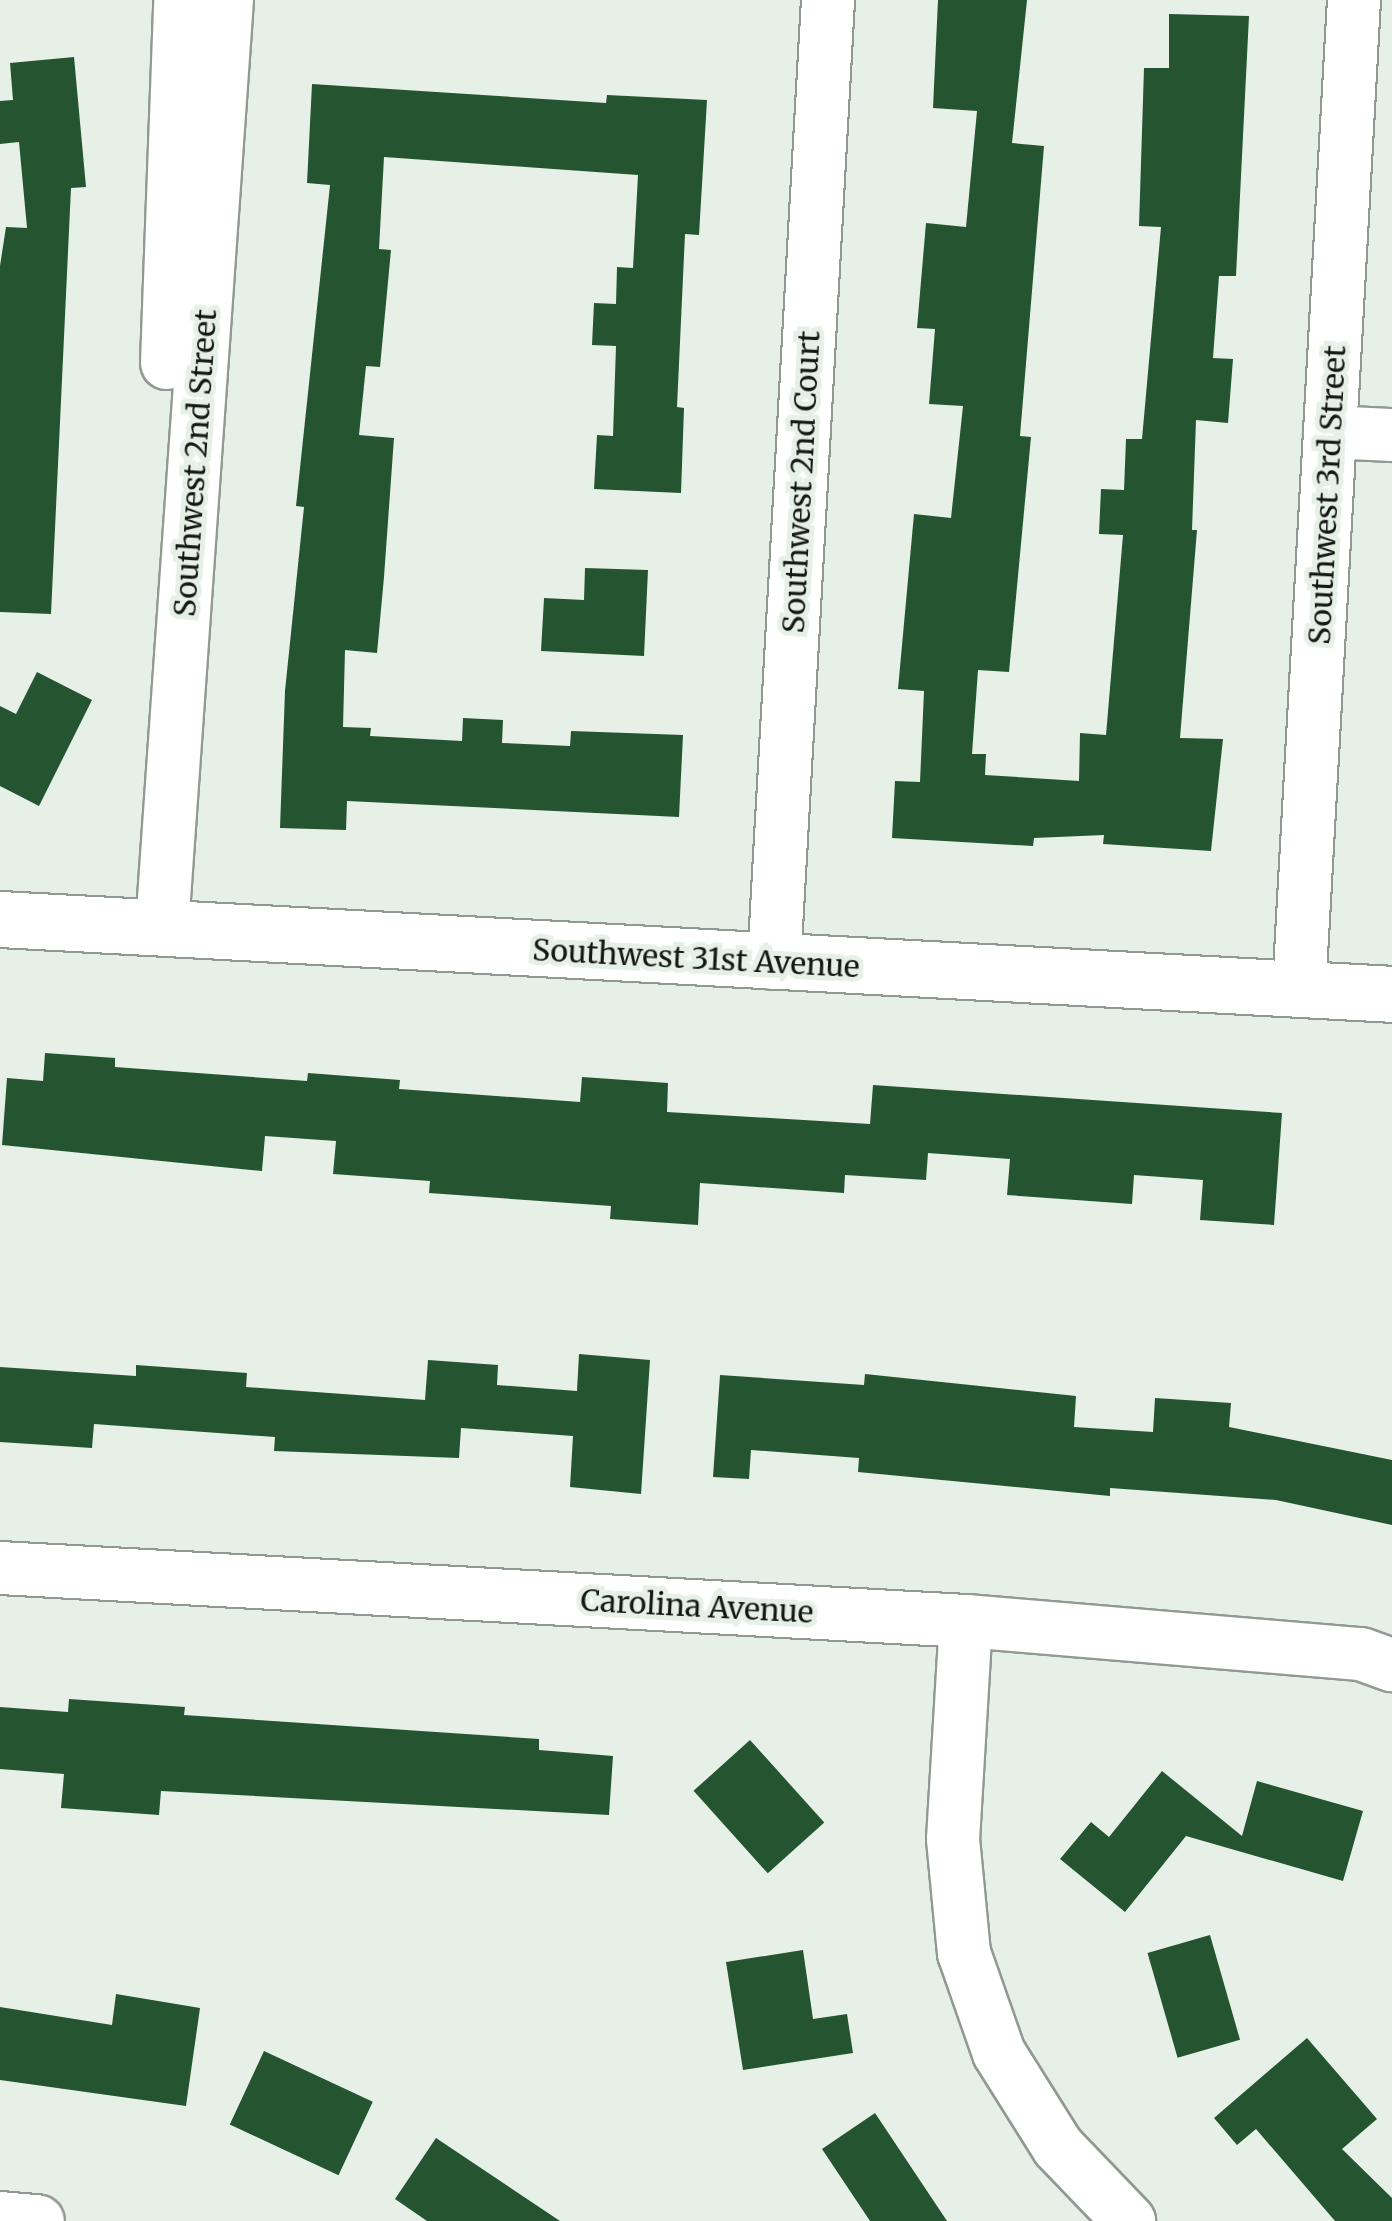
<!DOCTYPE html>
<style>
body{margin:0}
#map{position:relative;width:1392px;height:2221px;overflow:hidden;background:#e6f0e7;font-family:Merriweather,serif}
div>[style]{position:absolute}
.building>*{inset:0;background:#255430;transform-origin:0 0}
.roads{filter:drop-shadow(2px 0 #919a92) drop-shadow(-2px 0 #919a92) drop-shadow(0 2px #919a92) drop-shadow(0 -2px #919a92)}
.street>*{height:52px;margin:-26px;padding:0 26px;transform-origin:26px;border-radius:26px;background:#fff}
.secondary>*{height:55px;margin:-27.5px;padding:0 27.5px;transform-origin:27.5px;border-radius:27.5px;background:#fff}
span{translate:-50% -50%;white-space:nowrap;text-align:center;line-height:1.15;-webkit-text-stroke:10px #e6f0e7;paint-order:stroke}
.street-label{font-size:30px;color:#141714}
</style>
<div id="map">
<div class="building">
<i style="clip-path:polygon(938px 0,1027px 0,1012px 143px,1044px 146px,1020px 436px,1031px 437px,1009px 672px,978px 670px,972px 754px,986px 754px,985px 775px,1079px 781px,1080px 733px,1106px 735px,1123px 535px,1099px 534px,1101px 489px,1124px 490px,1126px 439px,1142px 439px,1161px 227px,1139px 226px,1144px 68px,1169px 68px,1169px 14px,1249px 16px,1236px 276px,1219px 276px,1213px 358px,1233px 359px,1228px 423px,1196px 420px,1192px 530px,1197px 530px,1180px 738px,1223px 739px,1211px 851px,1103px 844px,1104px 835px,1034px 838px,1033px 846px,892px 838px,895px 781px,920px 782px,924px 691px,898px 689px,914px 514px,951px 518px,963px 406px,929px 404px,935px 329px,917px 328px,926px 223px,966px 227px,977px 111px,933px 108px)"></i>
<i style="clip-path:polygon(74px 57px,86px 187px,71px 188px,51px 614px,0 612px,0 266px,6px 227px,27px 228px,19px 142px,0 144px,0 101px,13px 100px,10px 63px)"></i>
<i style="clip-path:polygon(312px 84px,606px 103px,607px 95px,707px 100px,699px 235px,685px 234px,677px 407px,684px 408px,681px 493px,594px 489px,597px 435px,613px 436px,616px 346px,592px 345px,594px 303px,616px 304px,617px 267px,633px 268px,638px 175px,384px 157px,379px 249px,391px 250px,380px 367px,366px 366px,359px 435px,394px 438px,384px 577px,377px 653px,345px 650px,343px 727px,371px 728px,370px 736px,462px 741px,463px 718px,503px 720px,502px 743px,570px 746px,571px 731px,683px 735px,679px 817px,347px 801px,346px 830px,280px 828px,285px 691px,304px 507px,296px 506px,330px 185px,307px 183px)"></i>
<i style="clip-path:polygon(585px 568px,648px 570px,644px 656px,541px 651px,544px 598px,584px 600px)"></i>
<i style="clip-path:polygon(37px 672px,92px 700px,39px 806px,0 786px,0 706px,16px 714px)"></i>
<i style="clip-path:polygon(45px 1053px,115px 1058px,115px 1067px,307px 1081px,308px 1073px,400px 1080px,399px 1089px,580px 1102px,582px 1077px,668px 1083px,667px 1112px,870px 1124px,873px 1085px,1282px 1113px,1274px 1225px,1200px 1220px,1203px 1180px,1134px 1175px,1132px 1204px,1007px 1195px,1010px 1159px,928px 1153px,926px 1180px,845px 1175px,844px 1193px,700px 1183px,698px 1225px,610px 1219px,611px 1206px,429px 1193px,430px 1181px,333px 1174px,336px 1141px,265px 1136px,262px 1171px,2px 1145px,7px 1078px,43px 1081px)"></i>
<i style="clip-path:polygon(579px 1354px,650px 1360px,641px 1494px,570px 1487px,573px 1436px,461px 1428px,459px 1458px,274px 1451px,275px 1437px,94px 1424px,92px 1448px,0 1442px,0 1367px,136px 1376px,136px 1365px,247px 1373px,246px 1387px,425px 1400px,428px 1360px,498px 1365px,497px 1385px,577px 1391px)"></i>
<i style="clip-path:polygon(865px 1374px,1076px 1396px,1074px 1427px,1153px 1432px,1155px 1398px,1231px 1403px,1229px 1427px,1392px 1460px,1392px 1525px,1276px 1500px,1110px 1488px,1110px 1496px,858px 1472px,859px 1458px,751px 1450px,749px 1479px,713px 1477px,720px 1375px,864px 1385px)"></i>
<i style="clip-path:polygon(69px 1699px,185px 1707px,184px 1715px,539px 1739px,539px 1750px,613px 1756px,609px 1815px,161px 1791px,159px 1815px,61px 1808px,64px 1774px,0 1769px,0 1707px,68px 1712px)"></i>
<i style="left:750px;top:1740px;width:111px;height:76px;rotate:48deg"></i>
<i style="clip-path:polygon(1162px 1771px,1242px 1836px,1257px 1781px,1363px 1811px,1343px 1881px,1186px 1836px,1125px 1912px,1060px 1859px,1091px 1822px,1109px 1837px)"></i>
<i style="left:1210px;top:1935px;width:109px;height:65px;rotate:74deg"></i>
<i style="clip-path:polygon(803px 1950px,813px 2019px,847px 2014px,853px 2053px,743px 2070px,726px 1962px)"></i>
<i style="clip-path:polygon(116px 1994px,200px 2008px,186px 2106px,0 2080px,0 2007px,112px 2025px)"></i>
<i style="clip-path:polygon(1307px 2038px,1377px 2119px,1342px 2149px,1392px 2198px,1392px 2221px,1335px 2221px,1256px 2129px,1237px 2145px,1214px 2118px)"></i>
<i style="left:264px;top:2051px;width:120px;height:81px;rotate:25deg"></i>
<i style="clip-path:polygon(875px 2113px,947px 2221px,870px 2221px,822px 2149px)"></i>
<i style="clip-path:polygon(436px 2138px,560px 2221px,427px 2221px,395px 2199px)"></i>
</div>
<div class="roads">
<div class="street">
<i style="left:167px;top:363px;width:363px;rotate:-87.9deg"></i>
<i style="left:1330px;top:432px;width:62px;rotate:2.8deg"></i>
<i style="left:162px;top:927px;width:929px;rotate:-85.99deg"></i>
<i style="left:774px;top:963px;width:965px;rotate:-86.79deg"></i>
<i style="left:1299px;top:990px;width:992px;rotate:-86.82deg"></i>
<i style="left:0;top:1568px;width:967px;rotate:3.14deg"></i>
<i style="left:966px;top:1621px;width:396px;rotate:4.8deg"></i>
<i style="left:1361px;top:1654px;width:33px;rotate:20deg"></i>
<i style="left:966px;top:1621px;width:218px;rotate:93.4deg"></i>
<i style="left:953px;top:1839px;width:115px;rotate:84.5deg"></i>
<i style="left:964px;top:1953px;width:106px;rotate:70.7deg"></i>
<i style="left:999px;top:2053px;width:111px;rotate:57.9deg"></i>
<i style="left:1058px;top:2147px;width:103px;rotate:46.2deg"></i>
<i style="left:0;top:2218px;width:38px;rotate:5deg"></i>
</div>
<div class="secondary">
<i style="left:0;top:919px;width:1394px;rotate:3.08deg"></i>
</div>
</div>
<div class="street-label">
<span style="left:195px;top:463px;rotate:-86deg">Southwest 2nd Street</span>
<span style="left:801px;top:482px;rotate:-87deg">Southwest 2nd Court</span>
<span style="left:1327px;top:495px;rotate:-87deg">Southwest 3rd Street</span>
<span style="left:696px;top:958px;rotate:3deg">Southwest 31st Avenue</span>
<span style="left:697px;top:1606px;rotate:3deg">Carolina Avenue</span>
</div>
</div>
